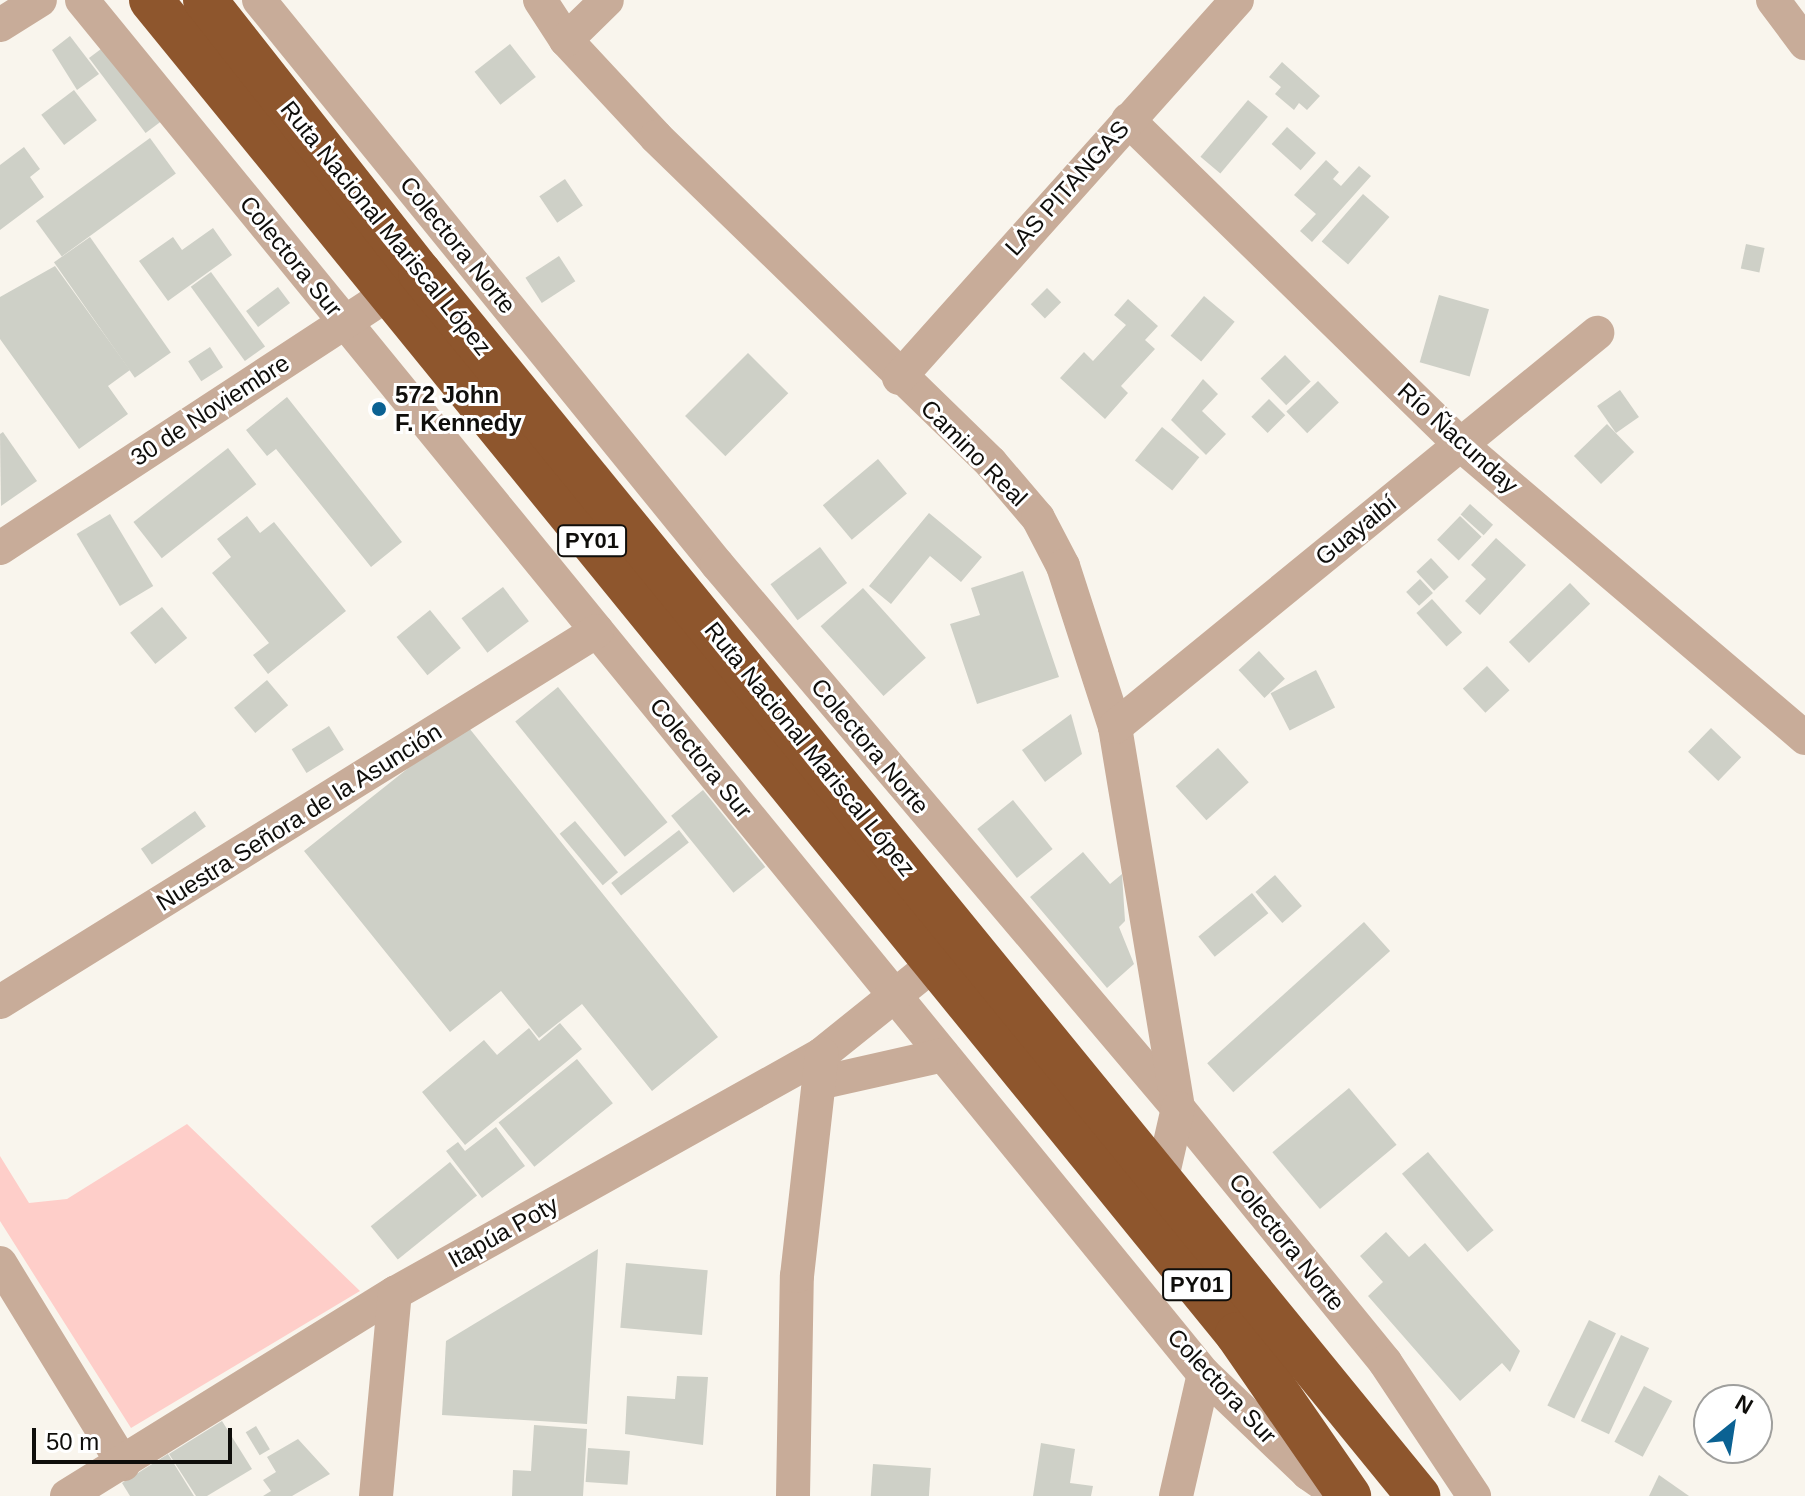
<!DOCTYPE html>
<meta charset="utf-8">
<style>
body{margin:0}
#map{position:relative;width:1805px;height:1496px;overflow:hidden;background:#f9f5ed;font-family:Helvetica,sans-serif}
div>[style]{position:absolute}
.green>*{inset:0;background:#fecec9}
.building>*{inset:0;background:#ced0c7;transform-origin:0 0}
.minor>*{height:34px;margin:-17px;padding:0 17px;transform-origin:17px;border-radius:17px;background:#c8ac99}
.highway>*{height:44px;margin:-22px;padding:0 22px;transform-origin:22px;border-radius:22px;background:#8e562d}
.dots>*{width:22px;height:22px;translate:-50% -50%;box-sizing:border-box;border:4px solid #fff;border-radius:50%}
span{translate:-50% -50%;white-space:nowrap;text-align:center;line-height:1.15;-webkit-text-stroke:6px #fff;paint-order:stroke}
.shield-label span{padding:2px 6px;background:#fff;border:2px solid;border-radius:6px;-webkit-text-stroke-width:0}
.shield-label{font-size:22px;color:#0f0e0b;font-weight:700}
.street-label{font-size:24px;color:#0f0e0b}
.poi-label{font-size:24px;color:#0f0e0b;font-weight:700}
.left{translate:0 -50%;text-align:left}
.north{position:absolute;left:1693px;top:1384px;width:80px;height:80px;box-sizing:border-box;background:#fff;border:2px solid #9f9f9d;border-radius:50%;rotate:30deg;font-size:22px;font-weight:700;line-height:32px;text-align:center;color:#0f0e0b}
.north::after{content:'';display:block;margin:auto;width:28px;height:36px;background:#0b6293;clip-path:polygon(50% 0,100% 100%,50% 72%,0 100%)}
.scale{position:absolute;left:32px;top:1428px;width:200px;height:36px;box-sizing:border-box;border:4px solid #0f0e0b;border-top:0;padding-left:10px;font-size:24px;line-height:28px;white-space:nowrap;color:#0f0e0b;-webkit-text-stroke:6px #fff;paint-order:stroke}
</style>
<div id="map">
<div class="green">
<i style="clip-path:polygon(187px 1124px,360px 1291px,131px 1428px,0 1221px,0 1156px,29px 1203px,67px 1199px)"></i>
</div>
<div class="building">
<i style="clip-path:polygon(70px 36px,99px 74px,77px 90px,52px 50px)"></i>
<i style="left:510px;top:44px;width:42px;height:45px;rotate:52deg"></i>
<i style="left:105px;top:46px;width:94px;height:20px;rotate:53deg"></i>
<i style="clip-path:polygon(1282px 62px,1320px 96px,1307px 110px,1299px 103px,1294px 110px,1275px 94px,1281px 87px,1269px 77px)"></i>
<i style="left:74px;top:90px;width:38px;height:41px;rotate:53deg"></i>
<i style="left:1248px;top:100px;width:26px;height:74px;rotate:40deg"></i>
<i style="left:1287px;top:127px;width:39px;height:23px;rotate:42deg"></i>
<i style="left:150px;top:138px;width:44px;height:141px;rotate:54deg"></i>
<i style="clip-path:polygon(24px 147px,40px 169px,30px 177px,44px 197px,0 230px,0 165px)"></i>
<i style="clip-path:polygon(1326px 160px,1339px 172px,1333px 179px,1341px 186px,1359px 166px,1371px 176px,1312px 242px,1300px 231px,1316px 214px,1294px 195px)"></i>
<i style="left:565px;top:179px;width:32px;height:31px;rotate:56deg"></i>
<i style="left:1363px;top:194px;width:35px;height:63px;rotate:41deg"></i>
<i style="clip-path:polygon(213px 228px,232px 255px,168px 301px,139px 261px,173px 237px,182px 250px)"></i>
<i style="left:90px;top:237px;width:141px;height:44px;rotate:55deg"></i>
<i style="left:1746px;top:244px;width:19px;height:25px;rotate:12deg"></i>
<i style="left:559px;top:256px;width:30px;height:40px;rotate:57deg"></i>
<i style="clip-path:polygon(55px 266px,130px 370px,108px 386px,128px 414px,79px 449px,0 339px,0 297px)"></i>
<i style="left:211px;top:272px;width:92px;height:25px;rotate:54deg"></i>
<i style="left:278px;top:287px;width:20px;height:40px;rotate:53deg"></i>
<i style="left:1047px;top:288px;width:20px;height:23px;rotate:45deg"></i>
<i style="left:1439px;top:295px;width:52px;height:70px;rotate:16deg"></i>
<i style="left:1204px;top:296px;width:40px;height:52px;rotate:40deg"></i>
<i style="clip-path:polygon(1128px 299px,1158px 326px,1145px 340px,1155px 349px,1121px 386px,1128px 393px,1105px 419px,1060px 378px,1084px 352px,1093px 361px,1126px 325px,1114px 315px)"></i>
<i style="left:210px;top:347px;width:24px;height:26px;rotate:57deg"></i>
<i style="left:748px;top:353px;width:57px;height:89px;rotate:45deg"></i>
<i style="left:1285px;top:355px;width:37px;height:34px;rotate:46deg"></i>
<i style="clip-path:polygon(1203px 379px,1218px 394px,1202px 411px,1226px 434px,1206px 455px,1171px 420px)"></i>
<i style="left:1318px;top:381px;width:30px;height:44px;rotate:46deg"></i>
<i style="left:1620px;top:390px;width:33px;height:28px;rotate:55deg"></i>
<i style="clip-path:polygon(287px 397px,402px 542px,371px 567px,276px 449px,267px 456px,246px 430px)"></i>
<i style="left:1269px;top:399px;width:23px;height:25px;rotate:45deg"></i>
<i style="left:1607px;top:424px;width:39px;height:46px;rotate:46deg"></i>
<i style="left:1162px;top:427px;width:48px;height:43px;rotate:39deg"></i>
<i style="clip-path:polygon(3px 432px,37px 481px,1px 506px,0 434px)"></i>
<i style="left:228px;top:448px;width:46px;height:120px;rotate:52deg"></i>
<i style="left:878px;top:459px;width:45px;height:72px;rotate:50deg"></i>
<i style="left:1470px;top:504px;width:31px;height:14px;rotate:42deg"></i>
<i style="clip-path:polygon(929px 513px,982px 557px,961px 582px,930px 556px,891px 604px,869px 586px)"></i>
<i style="left:110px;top:514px;width:84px;height:39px;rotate:59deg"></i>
<i style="clip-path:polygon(247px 516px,260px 533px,274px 522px,346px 611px,268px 674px,253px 655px,269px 643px,212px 573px,231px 557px,217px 539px)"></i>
<i style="left:1460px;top:516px;width:30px;height:33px;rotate:44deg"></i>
<i style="clip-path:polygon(1496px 538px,1526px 565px,1480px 615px,1465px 601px,1486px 579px,1471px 565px)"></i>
<i style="left:820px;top:547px;width:45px;height:62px;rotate:53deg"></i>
<i style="left:1431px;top:558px;width:26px;height:20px;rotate:47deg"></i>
<i style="clip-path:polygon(1023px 571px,1059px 677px,977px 704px,950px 624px,980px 615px,971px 588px)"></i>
<i style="left:1420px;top:579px;width:19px;height:19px;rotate:47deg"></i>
<i style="left:1570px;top:583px;width:29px;height:85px;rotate:46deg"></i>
<i style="left:503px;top:587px;width:43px;height:52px;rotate:53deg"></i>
<i style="left:863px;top:588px;width:94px;height:57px;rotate:48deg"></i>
<i style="left:1432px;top:599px;width:45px;height:21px;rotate:48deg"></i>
<i style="left:162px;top:607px;width:40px;height:41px;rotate:51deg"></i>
<i style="left:430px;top:610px;width:49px;height:43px;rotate:51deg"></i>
<i style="left:1259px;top:651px;width:38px;height:28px;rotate:47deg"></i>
<i style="left:1487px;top:666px;width:33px;height:33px;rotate:47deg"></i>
<i style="left:1316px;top:670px;width:42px;height:51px;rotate:63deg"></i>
<i style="left:267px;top:680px;width:33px;height:43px;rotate:50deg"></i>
<i style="left:558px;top:687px;width:174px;height:55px;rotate:51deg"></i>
<i style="clip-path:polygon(1071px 714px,1082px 754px,1045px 782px,1022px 750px)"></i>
<i style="clip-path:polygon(465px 723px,718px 1037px,652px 1091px,582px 1004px,539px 1038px,501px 991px,450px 1032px,304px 851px)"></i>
<i style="left:329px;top:726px;width:28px;height:44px;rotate:58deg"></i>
<i style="left:1711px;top:728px;width:42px;height:33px;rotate:44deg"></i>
<i style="left:1218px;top:748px;width:46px;height:57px;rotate:48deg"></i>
<i style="left:703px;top:790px;width:99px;height:41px;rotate:51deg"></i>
<i style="left:1013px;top:800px;width:63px;height:46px;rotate:51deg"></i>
<i style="left:195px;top:811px;width:19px;height:66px;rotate:55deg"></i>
<i style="left:575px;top:821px;width:67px;height:20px;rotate:50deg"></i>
<i style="left:679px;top:830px;width:16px;height:86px;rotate:52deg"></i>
<i style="clip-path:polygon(1083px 852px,1110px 884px,1122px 874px,1125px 921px,1119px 927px,1134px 964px,1107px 988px,1030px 897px)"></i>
<i style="left:1275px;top:875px;width:41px;height:26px;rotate:49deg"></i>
<i style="left:1252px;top:893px;width:26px;height:69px;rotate:51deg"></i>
<i style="left:1364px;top:922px;width:39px;height:211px;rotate:48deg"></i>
<i style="clip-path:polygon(560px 1023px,582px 1049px,465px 1145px,422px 1092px,484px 1040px,497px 1055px,529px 1028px,539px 1041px)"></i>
<i style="left:577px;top:1059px;width:57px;height:101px;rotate:51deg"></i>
<i style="left:1349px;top:1088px;width:74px;height:100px;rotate:50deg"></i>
<i style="clip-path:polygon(496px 1127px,525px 1166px,482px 1198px,446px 1151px,458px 1142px,465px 1151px)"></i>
<i style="left:1428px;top:1152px;width:102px;height:34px;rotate:50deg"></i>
<i style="left:450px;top:1162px;width:43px;height:102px;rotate:51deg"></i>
<i style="clip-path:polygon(1386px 1232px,1409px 1257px,1425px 1243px,1520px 1351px,1510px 1372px,1502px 1363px,1460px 1401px,1368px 1296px,1383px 1282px,1360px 1256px)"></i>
<i style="clip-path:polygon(598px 1249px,587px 1424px,442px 1415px,446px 1341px)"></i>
<i style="left:626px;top:1263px;width:82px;height:65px;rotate:5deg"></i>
<i style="left:1589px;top:1320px;width:30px;height:95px;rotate:26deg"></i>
<i style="left:1621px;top:1335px;width:31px;height:95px;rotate:25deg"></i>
<i style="clip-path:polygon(677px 1376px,708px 1377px,703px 1445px,625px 1434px,627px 1396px,675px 1399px)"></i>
<i style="left:1644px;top:1386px;width:32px;height:63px;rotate:28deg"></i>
<i style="clip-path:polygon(222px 1421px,252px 1469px,207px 1496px,196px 1496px,169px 1454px)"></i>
<i style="clip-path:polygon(534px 1425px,587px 1429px,583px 1496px,512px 1496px,513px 1470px,531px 1471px)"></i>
<i style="left:256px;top:1426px;width:27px;height:12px;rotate:59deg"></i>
<i style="clip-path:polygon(298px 1439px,330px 1474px,292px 1496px,263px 1496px,271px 1491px,263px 1480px,276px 1472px,267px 1457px)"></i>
<i style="clip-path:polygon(1041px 1443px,1075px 1449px,1070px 1483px,1093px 1486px,1091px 1496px,1033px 1496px)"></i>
<i style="left:588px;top:1448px;width:42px;height:34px;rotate:4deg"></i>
<i style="clip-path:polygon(168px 1454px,194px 1496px,130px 1496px,122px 1483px)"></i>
<i style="left:873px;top:1464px;width:58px;height:32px;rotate:4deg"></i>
<i style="clip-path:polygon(1659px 1475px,1689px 1496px,1649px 1496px)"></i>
</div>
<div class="minor">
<i style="left:82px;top:0;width:1774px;rotate:50.77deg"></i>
<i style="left:1204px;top:1374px;width:144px;rotate:43.6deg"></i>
<i style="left:1308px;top:1473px;width:38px;rotate:35deg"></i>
<i style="left:259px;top:0;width:727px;rotate:50.92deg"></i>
<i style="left:717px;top:564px;width:713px;rotate:49.72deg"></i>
<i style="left:1178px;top:1108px;width:328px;rotate:50.8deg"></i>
<i style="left:1385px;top:1362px;width:161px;rotate:56.4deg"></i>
<i style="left:540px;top:0;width:48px;rotate:57deg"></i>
<i style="left:566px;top:40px;width:132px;rotate:47.1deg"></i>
<i style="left:656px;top:137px;width:467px;rotate:44.2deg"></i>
<i style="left:991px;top:463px;width:72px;rotate:49.5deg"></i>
<i style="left:1038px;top:518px;width:54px;rotate:62.5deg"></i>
<i style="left:1063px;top:566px;width:169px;rotate:72.1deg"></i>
<i style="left:1115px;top:727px;width:386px;rotate:80.6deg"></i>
<i style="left:1178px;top:1108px;width:72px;rotate:102.9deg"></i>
<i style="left:1773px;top:0;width:54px;rotate:53.3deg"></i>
<i style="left:0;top:25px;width:47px;rotate:-32deg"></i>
<i style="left:566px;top:40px;width:57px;rotate:-44.3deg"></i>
<i style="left:1128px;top:120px;width:465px;rotate:44.3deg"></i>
<i style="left:1461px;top:445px;width:452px;rotate:40.4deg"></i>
<i style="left:899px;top:378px;width:507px;rotate:-48.2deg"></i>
<i style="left:0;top:548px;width:489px;rotate:-33.2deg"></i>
<i style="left:1115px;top:727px;width:623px;rotate:-39.26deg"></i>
<i style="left:0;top:1002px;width:703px;rotate:-31.86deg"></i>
<i style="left:819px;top:1083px;width:127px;rotate:-12.7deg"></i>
<i style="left:0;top:1263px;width:236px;rotate:58.5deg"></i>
<i style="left:67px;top:1496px;width:386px;rotate:-31.8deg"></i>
<i style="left:395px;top:1293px;width:489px;rotate:-29.2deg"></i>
<i style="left:822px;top:1054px;width:145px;rotate:-38.8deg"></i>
<i style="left:376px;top:1496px;width:204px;rotate:-84.7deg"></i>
<i style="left:793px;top:1496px;width:220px;rotate:-89deg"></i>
<i style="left:797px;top:1276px;width:223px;rotate:-83.6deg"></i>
<i style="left:1176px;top:1496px;width:125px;rotate:-77.1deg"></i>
</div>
<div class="highway">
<i style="left:151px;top:0;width:1720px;rotate:50.85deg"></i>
<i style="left:1237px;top:1334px;width:197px;rotate:55.3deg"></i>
<i style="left:205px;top:0;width:347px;rotate:51.8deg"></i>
<i style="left:420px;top:273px;width:1579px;rotate:50.78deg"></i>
</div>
<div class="dots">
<i style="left:379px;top:409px;background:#0b6293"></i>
</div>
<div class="shield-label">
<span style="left:592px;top:541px">PY01</span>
<span style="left:1197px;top:1285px">PY01</span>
</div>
<div class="street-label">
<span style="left:1067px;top:188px;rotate:-48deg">LAS PITANGAS</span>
<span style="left:386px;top:228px;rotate:51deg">Ruta Nacional Mariscal López</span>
<span style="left:458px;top:245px;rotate:51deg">Colectora Norte</span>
<span style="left:291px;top:256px;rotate:51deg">Colectora Sur</span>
<span style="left:210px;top:410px;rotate:-33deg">30 de Noviembre</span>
<span style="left:1458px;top:438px;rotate:42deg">Río Ñacunday</span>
<span style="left:974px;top:453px;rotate:45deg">Camino Real</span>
<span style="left:1356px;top:530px;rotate:-39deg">Guayaibí</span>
<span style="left:870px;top:746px;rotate:50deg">Colectora Norte</span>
<span style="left:810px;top:749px;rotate:51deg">Ruta Nacional Mariscal López</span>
<span style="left:701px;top:758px;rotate:51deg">Colectora Sur</span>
<span style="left:299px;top:817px;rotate:-32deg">Nuestra Señora de la Asunción</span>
<span style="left:503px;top:1232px;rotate:-29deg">Itapúa Poty</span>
<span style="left:1287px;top:1242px;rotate:51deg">Colectora Norte</span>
<span style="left:1222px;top:1386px;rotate:47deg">Colectora Sur</span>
</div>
<div class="poi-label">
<span class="left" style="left:395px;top:409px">572 John<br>F. Kennedy</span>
</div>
<div class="north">N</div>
<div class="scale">50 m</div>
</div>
